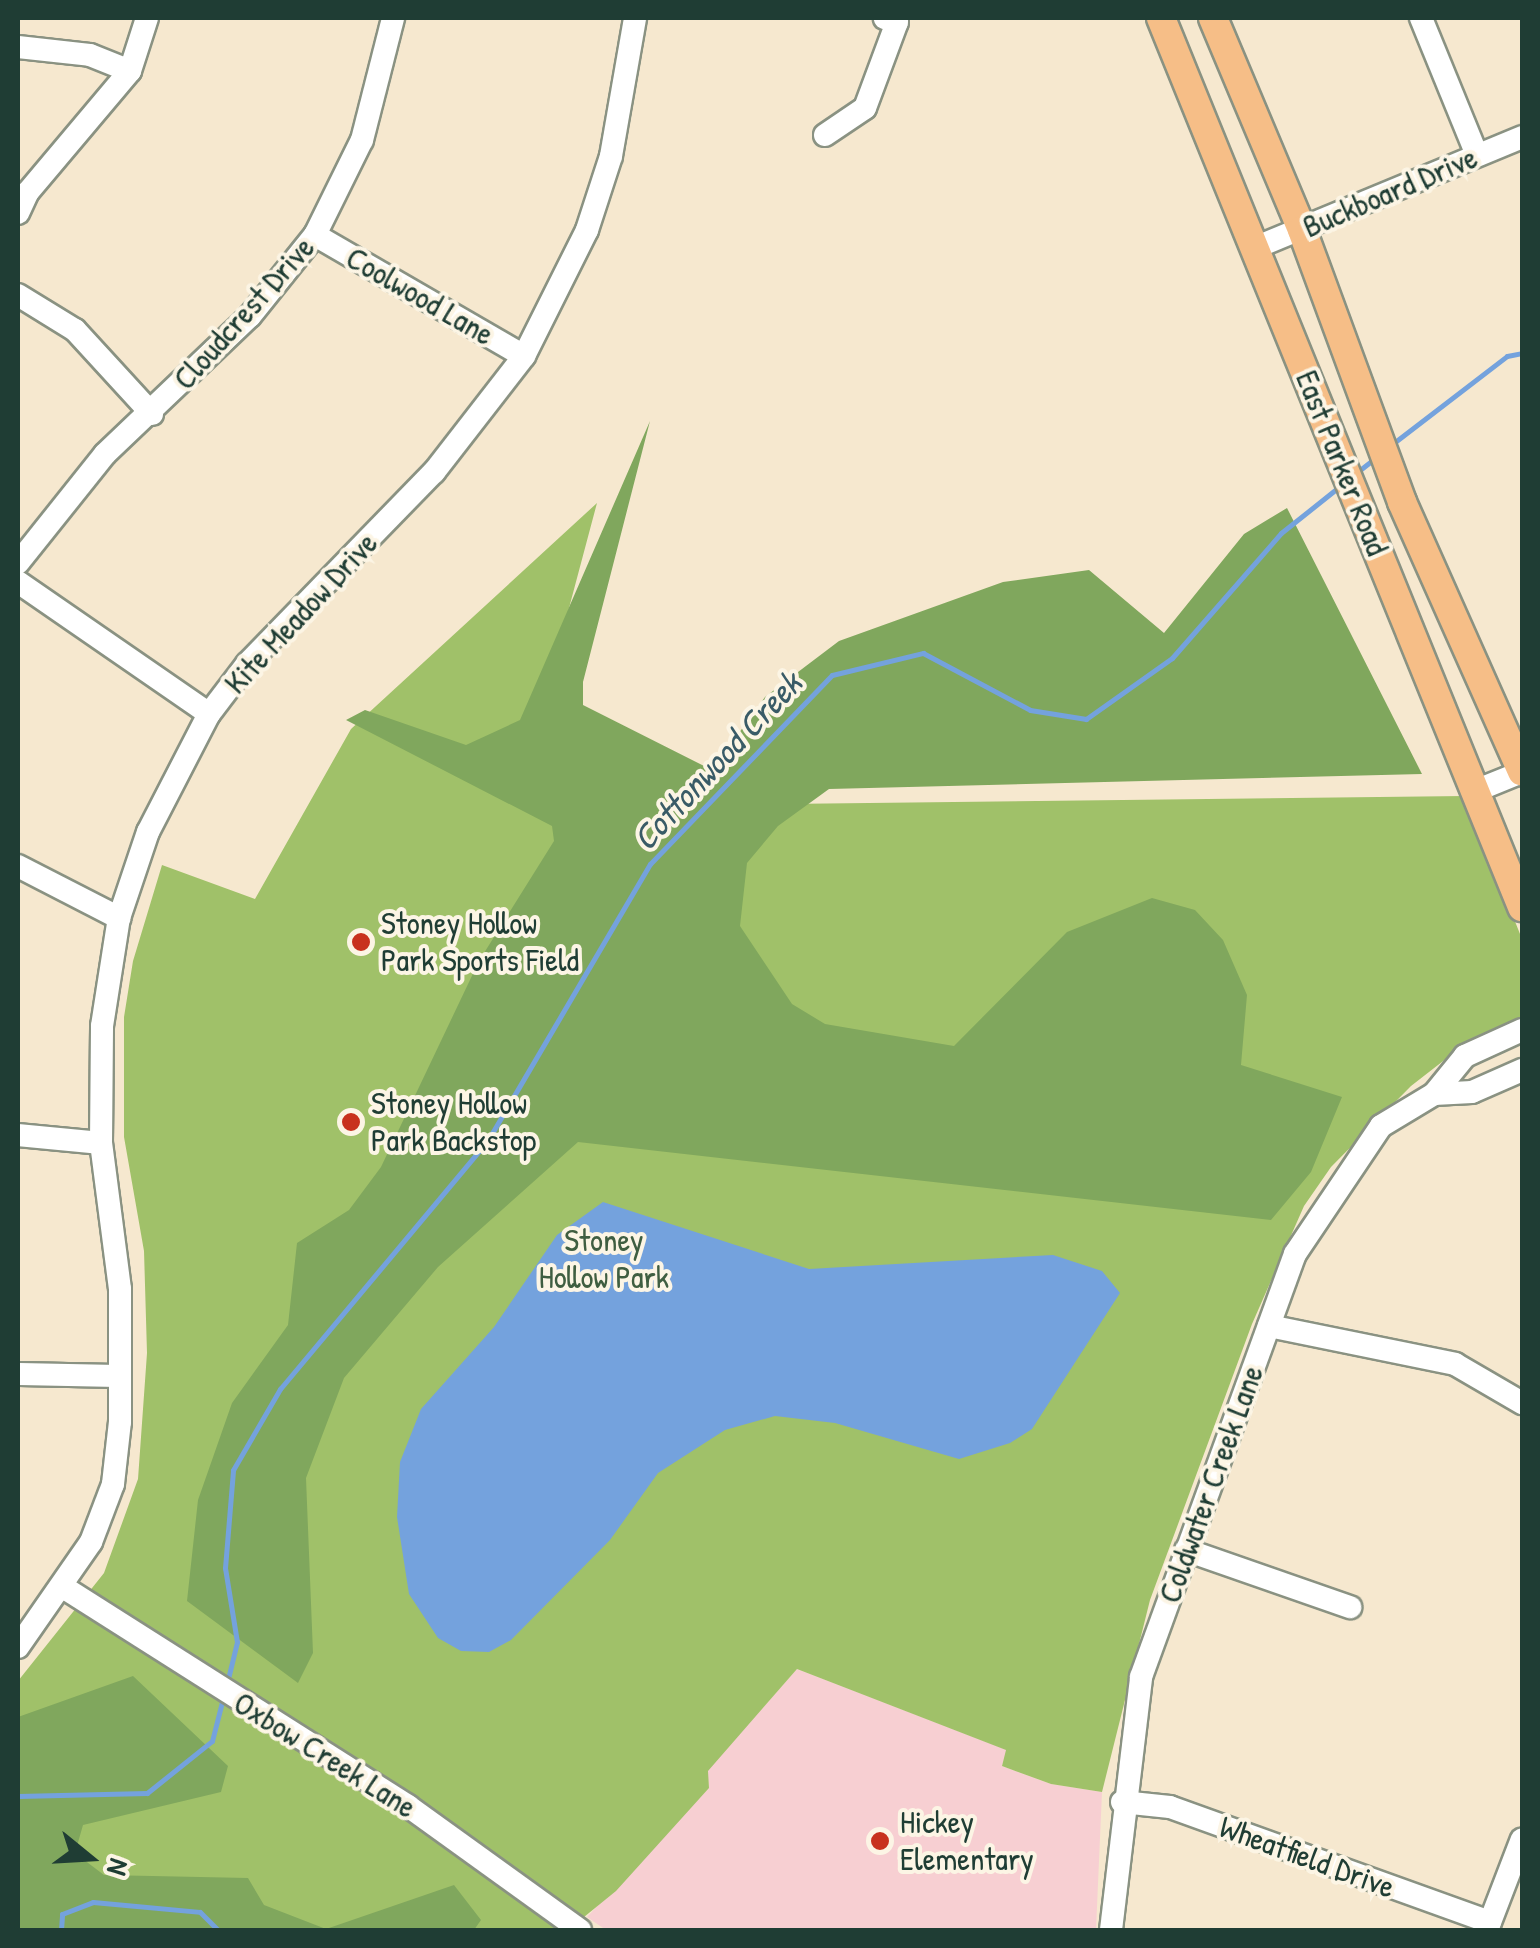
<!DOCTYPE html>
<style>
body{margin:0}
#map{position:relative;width:1540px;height:1948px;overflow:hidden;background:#f6e8cf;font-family:"Patrick Hand",sans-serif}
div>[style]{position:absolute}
.built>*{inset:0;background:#f7cfd2}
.green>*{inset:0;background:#a0c169}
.forest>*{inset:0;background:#80a75d}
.water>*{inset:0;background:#74a2dd}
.stream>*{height:5px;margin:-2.5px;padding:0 2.5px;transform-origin:2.5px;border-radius:2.5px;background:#74a2dd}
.roads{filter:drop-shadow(2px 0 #8a9282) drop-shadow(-2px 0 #8a9282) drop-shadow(0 2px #8a9282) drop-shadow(0 -2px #8a9282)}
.minor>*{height:22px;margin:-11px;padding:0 11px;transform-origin:11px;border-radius:11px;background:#fff}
.major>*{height:28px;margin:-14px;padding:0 14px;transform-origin:14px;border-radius:14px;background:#f6be87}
.dots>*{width:28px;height:28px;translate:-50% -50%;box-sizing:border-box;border:5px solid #fcf5e5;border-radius:50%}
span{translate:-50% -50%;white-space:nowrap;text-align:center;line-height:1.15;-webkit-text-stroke:8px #fcf5e5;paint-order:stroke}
.street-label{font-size:32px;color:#1f3d34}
.poi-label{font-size:32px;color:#1f3d34}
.left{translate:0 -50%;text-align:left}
.park-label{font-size:32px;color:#3f5e41}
.water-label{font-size:35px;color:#395b67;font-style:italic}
.frame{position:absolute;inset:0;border:20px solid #1f3d34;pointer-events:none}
.north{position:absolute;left:40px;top:1808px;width:100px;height:100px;-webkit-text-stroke:8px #fcf5e5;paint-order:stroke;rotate:108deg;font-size:28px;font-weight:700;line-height:40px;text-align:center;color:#1f3d34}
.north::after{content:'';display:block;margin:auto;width:35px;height:45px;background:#1f3d34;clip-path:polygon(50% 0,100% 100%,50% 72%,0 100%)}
</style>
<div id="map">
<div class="built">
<i style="clip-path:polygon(797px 1669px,1007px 1750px,1002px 1766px,1051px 1784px,1102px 1792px,1096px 1930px,606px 1930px,587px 1917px,709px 1788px,707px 1771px)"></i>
</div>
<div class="green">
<i style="clip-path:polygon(597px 503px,516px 807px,1465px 796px,1522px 939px,1522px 1019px,1456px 1051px,1411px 1086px,1331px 1167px,1304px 1206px,1252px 1324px,1150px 1600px,1102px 1792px,1051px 1784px,1002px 1766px,1006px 1750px,797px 1669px,708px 1771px,709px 1788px,616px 1891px,568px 1930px,18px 1930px,18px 1681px,104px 1573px,138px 1479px,147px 1353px,144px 1251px,124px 1137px,124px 1017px,133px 961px,162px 865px,255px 899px,351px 729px)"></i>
</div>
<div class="forest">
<i style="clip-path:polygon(650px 421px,583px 682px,583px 705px,712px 770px,765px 697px,839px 641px,1003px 582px,1089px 570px,1164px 633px,1244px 534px,1287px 508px,1422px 774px,829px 789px,778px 826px,747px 863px,740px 926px,792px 1004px,825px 1024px,954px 1046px,1067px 932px,1152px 898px,1195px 910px,1223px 940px,1247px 995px,1241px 1065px,1342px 1097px,1311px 1172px,1271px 1220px,578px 1142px,438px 1267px,344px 1378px,306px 1478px,313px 1653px,298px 1683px,187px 1601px,198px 1500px,232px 1403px,288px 1325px,297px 1243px,349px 1210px,381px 1167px,479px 961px,554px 841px,552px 826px,346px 720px,365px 710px,466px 745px,520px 720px)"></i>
<i style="clip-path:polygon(133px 1676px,228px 1766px,221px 1792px,83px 1825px,75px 1853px,104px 1875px,248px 1878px,264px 1905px,326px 1929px,454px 1885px,481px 1920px,474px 1930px,18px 1930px,18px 1717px)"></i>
</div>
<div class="water">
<i style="clip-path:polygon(603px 1202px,809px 1269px,1053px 1255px,1102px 1271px,1120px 1293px,1032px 1429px,1010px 1443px,959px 1459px,835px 1423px,775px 1416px,725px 1430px,658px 1473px,610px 1540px,511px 1640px,489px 1652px,461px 1651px,438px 1638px,409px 1594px,397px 1517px,400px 1462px,421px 1409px,494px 1327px,557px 1235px)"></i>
</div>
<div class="stream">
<i style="left:1391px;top:445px;width:146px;rotate:-37.5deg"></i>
<i style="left:1507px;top:356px;width:15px;rotate:-11deg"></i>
<i style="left:1356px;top:473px;width:24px;rotate:-38deg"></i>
<i style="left:227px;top:1683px;width:42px;rotate:-76.3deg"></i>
<i style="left:237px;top:1642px;width:75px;rotate:-99.2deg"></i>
<i style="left:225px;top:1568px;width:98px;rotate:-85.3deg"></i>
<i style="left:233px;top:1470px;width:94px;rotate:-59.9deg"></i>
<i style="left:280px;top:1389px;width:324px;rotate:-50.1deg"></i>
<i style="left:488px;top:1140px;width:320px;rotate:-59.6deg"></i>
<i style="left:650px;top:864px;width:262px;rotate:-46.1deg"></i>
<i style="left:832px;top:675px;width:94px;rotate:-13.6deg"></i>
<i style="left:923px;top:653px;width:121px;rotate:28deg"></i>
<i style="left:1030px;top:710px;width:57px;rotate:9.1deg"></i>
<i style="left:1086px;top:719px;width:105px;rotate:-35.3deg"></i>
<i style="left:1172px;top:658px;width:166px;rotate:-48.9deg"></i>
<i style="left:1281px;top:533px;width:75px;rotate:-38.5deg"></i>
<i style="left:18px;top:1796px;width:129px;rotate:-1.3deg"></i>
<i style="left:147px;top:1793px;width:83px;rotate:-38.7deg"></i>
<i style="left:212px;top:1741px;width:44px;rotate:-75.7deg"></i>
<i style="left:61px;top:1930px;width:16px;rotate:-86deg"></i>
<i style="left:62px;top:1914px;width:33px;rotate:-21deg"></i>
<i style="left:93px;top:1902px;width:107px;rotate:5.3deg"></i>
<i style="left:200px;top:1912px;width:25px;rotate:45deg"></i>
</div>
<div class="roads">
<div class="minor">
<i style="left:1421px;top:18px;width:148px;rotate:67.8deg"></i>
<i style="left:18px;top:47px;width:72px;rotate:6.3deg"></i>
<i style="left:90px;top:55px;width:43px;rotate:21.8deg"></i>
<i style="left:825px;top:135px;width:48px;rotate:-34deg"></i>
<i style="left:865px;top:108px;width:92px;rotate:-69.6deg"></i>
<i style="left:897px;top:22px;width:13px;rotate:-162deg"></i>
<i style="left:18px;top:213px;width:23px;rotate:-65deg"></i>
<i style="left:28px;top:192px;width:158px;rotate:-49.9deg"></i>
<i style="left:130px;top:71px;width:56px;rotate:-72.2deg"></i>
<i style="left:315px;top:235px;width:241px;rotate:30.1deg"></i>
<i style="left:1257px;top:247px;width:287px;rotate:-22.5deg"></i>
<i style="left:18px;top:295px;width:67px;rotate:31.6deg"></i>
<i style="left:75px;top:330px;width:114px;rotate:47.5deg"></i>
<i style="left:18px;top:563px;width:139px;rotate:-51.4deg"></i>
<i style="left:105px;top:454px;width:200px;rotate:-43.6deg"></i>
<i style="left:250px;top:316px;width:104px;rotate:-51.3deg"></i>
<i style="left:315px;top:235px;width:106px;rotate:-63.7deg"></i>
<i style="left:362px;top:140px;width:126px;rotate:-75.7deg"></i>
<i style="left:18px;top:582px;width:232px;rotate:34.6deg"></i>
<i style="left:1475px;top:791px;width:51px;rotate:-22deg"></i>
<i style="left:18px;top:866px;width:114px;rotate:27.2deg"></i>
<i style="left:1522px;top:1030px;width:63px;rotate:155.5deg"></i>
<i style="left:1465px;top:1056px;width:49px;rotate:129.2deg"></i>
<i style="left:1434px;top:1094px;width:38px;rotate:-3deg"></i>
<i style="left:1472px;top:1092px;width:55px;rotate:-23.7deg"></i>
<i style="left:18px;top:1135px;width:83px;rotate:5.5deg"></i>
<i style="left:1269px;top:1326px;width:190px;rotate:11.5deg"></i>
<i style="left:1455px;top:1364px;width:78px;rotate:30.2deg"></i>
<i style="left:18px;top:1374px;width:101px;rotate:1.1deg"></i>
<i style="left:1186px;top:1550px;width:174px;rotate:19.2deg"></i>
<i style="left:63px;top:1587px;width:409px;rotate:32.4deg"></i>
<i style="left:408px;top:1806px;width:212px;rotate:35.8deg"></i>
<i style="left:18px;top:1647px;width:128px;rotate:-55.2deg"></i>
<i style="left:91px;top:1542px;width:62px;rotate:-69.2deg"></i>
<i style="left:113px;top:1484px;width:62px;rotate:-83.6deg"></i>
<i style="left:120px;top:1422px;width:133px;rotate:-90deg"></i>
<i style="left:120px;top:1289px;width:147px;rotate:-97.4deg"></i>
<i style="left:101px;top:1143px;width:117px;rotate:-89.5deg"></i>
<i style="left:102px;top:1026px;width:109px;rotate:-81.1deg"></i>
<i style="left:119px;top:918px;width:91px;rotate:-71.4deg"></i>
<i style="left:148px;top:832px;width:133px;rotate:-62.7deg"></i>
<i style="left:209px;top:714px;width:63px;rotate:-52.8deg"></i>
<i style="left:247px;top:664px;width:268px;rotate:-45.8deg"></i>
<i style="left:434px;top:472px;width:147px;rotate:-52.2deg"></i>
<i style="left:524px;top:356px;width:141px;rotate:-63.4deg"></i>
<i style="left:587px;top:230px;width:78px;rotate:-72deg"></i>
<i style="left:611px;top:156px;width:140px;rotate:-80.1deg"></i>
<i style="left:1122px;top:1802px;width:48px;rotate:5.9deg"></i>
<i style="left:1170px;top:1807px;width:340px;rotate:19.8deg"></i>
<i style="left:1111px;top:1930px;width:255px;rotate:-83.2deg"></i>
<i style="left:1141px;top:1677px;width:450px;rotate:-70deg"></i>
<i style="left:1295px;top:1254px;width:154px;rotate:-56.1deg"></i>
<i style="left:1381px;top:1126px;width:62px;rotate:-31.1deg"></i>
<i style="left:1487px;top:1930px;width:97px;rotate:-69deg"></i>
</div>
<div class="major">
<i style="left:1161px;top:18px;width:960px;rotate:67.9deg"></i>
<i style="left:1213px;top:18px;width:230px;rotate:67.2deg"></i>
<i style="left:1302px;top:230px;width:290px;rotate:69.8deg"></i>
<i style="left:1402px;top:502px;width:295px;rotate:66deg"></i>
</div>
</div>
<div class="dots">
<i style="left:361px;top:942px;background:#c8321e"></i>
<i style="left:351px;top:1122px;background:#c8321e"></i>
<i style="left:880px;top:1841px;background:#c8321e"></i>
</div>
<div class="street-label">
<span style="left:1390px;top:192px;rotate:-23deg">Buckboard Drive</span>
<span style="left:420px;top:296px;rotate:30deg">Coolwood Lane</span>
<span style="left:244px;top:313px;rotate:-48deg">Cloudcrest Drive</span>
<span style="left:1342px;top:463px;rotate:68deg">East Parker Road</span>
<span style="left:301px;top:613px;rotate:-47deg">Kite Meadow Drive</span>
<span style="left:1211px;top:1484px;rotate:-70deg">Coldwater Creek Lane</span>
<span style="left:325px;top:1755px;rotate:32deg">Oxbow Creek Lane</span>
<span style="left:1307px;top:1857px;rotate:20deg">Wheatfield Drive</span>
</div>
<div class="poi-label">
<span class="left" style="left:381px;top:942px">Stoney Hollow<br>Park Sports Field</span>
<span class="left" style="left:371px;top:1122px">Stoney Hollow<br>Park Backstop</span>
<span class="left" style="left:900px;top:1841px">Hickey<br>Elementary</span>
</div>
<div class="park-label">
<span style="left:604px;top:1259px">Stoney<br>Hollow Park</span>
</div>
<div class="water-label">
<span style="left:717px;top:761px;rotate:-47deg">Cottonwood Creek</span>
</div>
<div class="frame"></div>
<div class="north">N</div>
</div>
